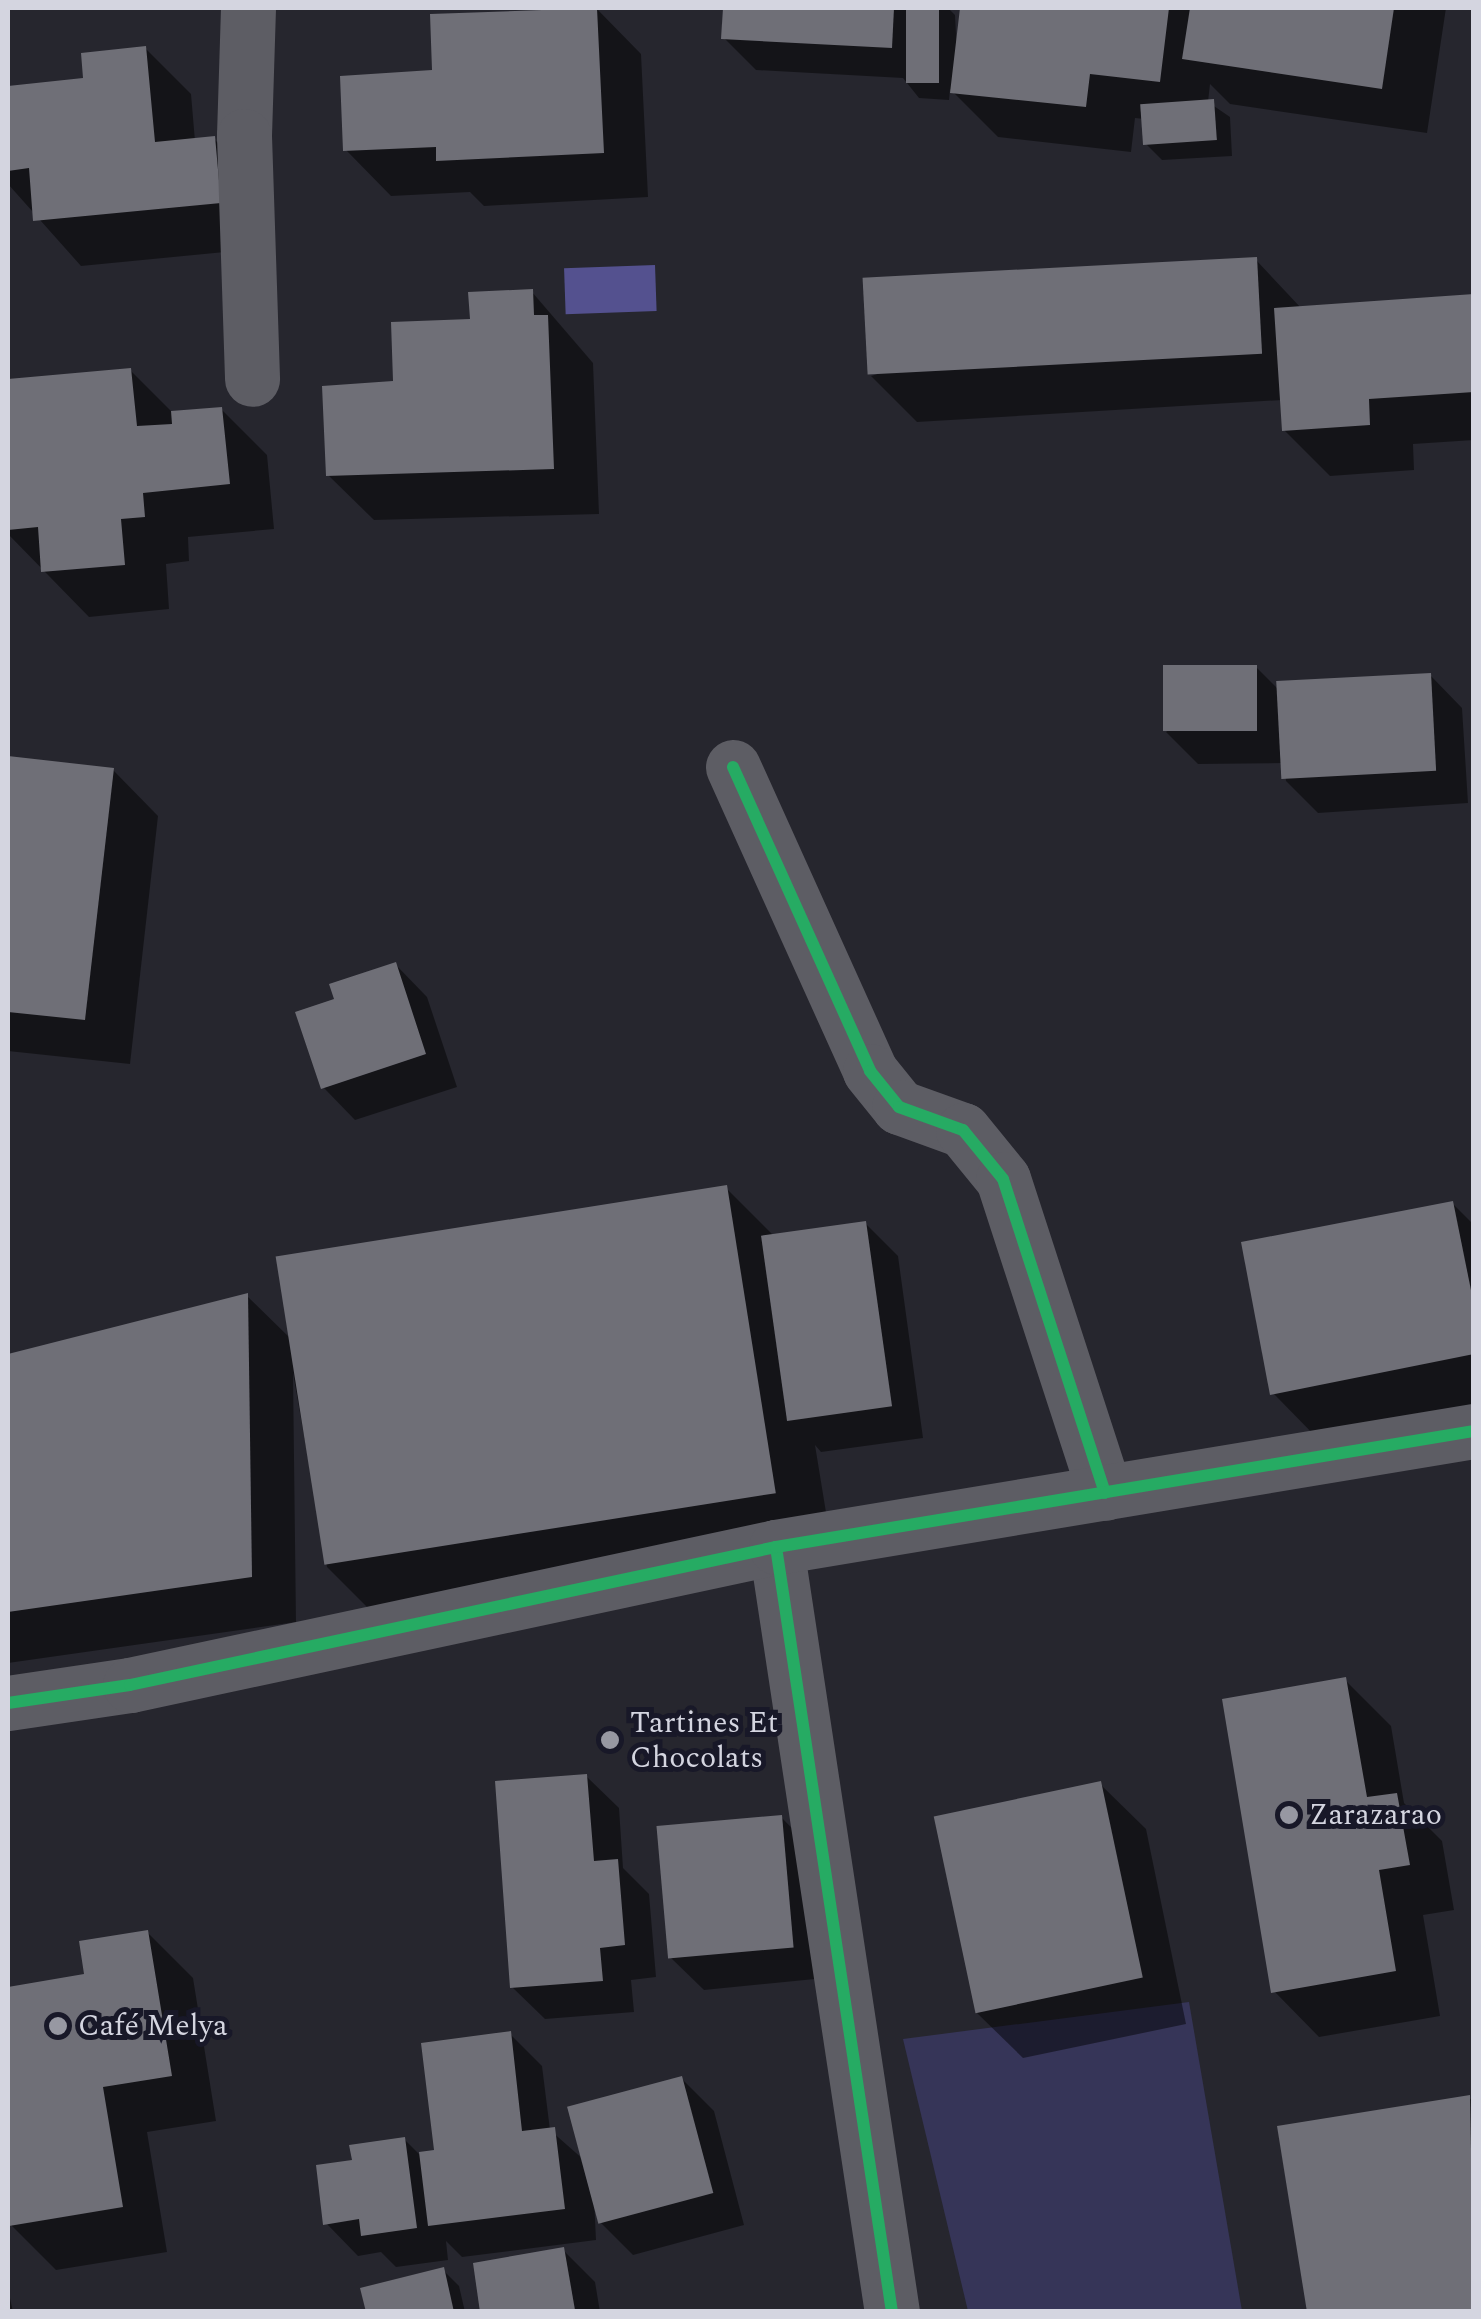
<!DOCTYPE html>
<meta charset="utf-8">
<style>
body{margin:0}
#map{position:relative;width:1481px;height:2319px;overflow:hidden;background:#26262e;font-family:Spectral,serif}
div>[style]{position:absolute}
.green>*{inset:0;background:#363558}
.water>*{inset:0;background:#54518f;transform-origin:0 0}
.shadow>*{inset:0;background:#0007}
.building>*{inset:0;background:#6f6f77;transform-origin:0 0}
.street>*{height:55px;margin:-27.5px;padding:0 27.5px;transform-origin:27.5px;border-radius:27.5px;background:#5d5d64}
.secondary>*{height:55px;margin:-27.5px;padding:0 27.5px;transform-origin:27.5px;border-radius:27.5px;background:#5d5d64}
.cycleway>*{height:12px;margin:-6px;padding:0 6px;transform-origin:6px;border-radius:6px;background:#26ab63}
.dots>*{width:28px;height:28px;translate:-50% -50%;box-sizing:border-box;border:5px solid #181828;border-radius:50%}
span{translate:-50% -50%;white-space:nowrap;text-align:center;line-height:1.15;-webkit-text-stroke:10px #181828;paint-order:stroke}
.poi-label{font-size:30px;color:#d4d5e0}
.left{translate:0 -50%;text-align:left}
.frame{position:absolute;inset:0;border:10px solid #d4d5e0;pointer-events:none}
</style>
<div id="map">
<div class="green">
<i style="clip-path:polygon(1189px 2002px,1242px 2311px,968px 2311px,903px 2039px)"></i>
</div>
<div class="water">
<i style="left:655px;top:265px;width:46px;height:91px;rotate:88deg"></i>
</div>
<div class="shadow">
<i style="clip-path:polygon(596px 8px,641px 54px,648px 197px,484px 206px,470px 192px,391px 196px,346px 150px,435px 72px)"></i>
<i style="clip-path:polygon(726px 8px,948px 8px,955px 15px,957px 54px,962px 8px,1446px 8px,1427px 133px,1230px 104px,1210px 84px,1208px 102px,1230px 117px,1232px 156px,1162px 160px,1146px 144px,1144px 119px,1135px 118px,1131px 152px,998px 137px,950px 89px,949px 100px,919px 98px,903px 78px,756px 70px,724px 38px)"></i>
<i style="clip-path:polygon(145px 48px,191px 94px,195px 141px,214px 139px,260px 185px,266px 248px,81px 266px,8px 184px,8px 88px,86px 80px)"></i>
<i style="clip-path:polygon(1256px 260px,1302px 309px,1474px 297px,1474px 440px,1413px 444px,1414px 470px,1330px 476px,1284px 430px,1282px 400px,917px 422px,871px 376px)"></i>
<i style="clip-path:polygon(532px 292px,593px 363px,599px 514px,374px 520px,328px 475px,473px 321px)"></i>
<i style="clip-path:polygon(130px 370px,173px 413px,221px 409px,267px 455px,274px 529px,188px 537px,189px 561px,166px 564px,169px 609px,89px 617px,8px 534px,8px 382px)"></i>
<i style="clip-path:polygon(1256px 667px,1279px 690px,1430px 675px,1462px 708px,1468px 803px,1318px 813px,1286px 781px,1284px 763px,1198px 764px,1166px 732px)"></i>
<i style="clip-path:polygon(8px 758px,113px 770px,158px 816px,130px 1064px,8px 1051px)"></i>
<i style="clip-path:polygon(395px 964px,427px 997px,457px 1087px,355px 1120px,323px 1087px,338px 1001px)"></i>
<i style="clip-path:polygon(726px 1188px,774px 1236px,865px 1223px,898px 1256px,923px 1438px,821px 1452px,815px 1445px,832px 1549px,383px 1623px,327px 1567px,293px 1373px,296px 1622px,8px 1663px,8px 1357px,247px 1296px,291px 1339px)"></i>
<i style="clip-path:polygon(1452px 1203px,1474px 1225px,1474px 1408px,1318px 1439px,1273px 1393px)"></i>
<i style="clip-path:polygon(1345px 1680px,1391px 1726px,1404px 1803px,1442px 1841px,1454px 1910px,1423px 1915px,1440px 2016px,1319px 2037px,1274px 1991px)"></i>
<i style="clip-path:polygon(586px 1776px,619px 1808px,623px 1868px,649px 1894px,656px 1977px,631px 1980px,634px 2012px,545px 2019px,512px 1987px)"></i>
<i style="clip-path:polygon(1100px 1784px,1146px 1829px,1186px 2024px,1023px 2058px,977px 2013px)"></i>
<i style="clip-path:polygon(781px 1817px,813px 1850px,825px 1978px,704px 1990px,671px 1958px)"></i>
<i style="clip-path:polygon(148px 1933px,193px 1978px,216px 2121px,147px 2132px,167px 2252px,56px 2270px,11px 2225px,8px 1989px,87px 1976px)"></i>
<i style="clip-path:polygon(510px 2034px,542px 2066px,550px 2130px,584px 2160px,681px 2078px,714px 2111px,744px 2225px,633px 2255px,601px 2223px,594px 2198px,596px 2240px,462px 2257px,446px 2241px,448px 2260px,396px 2267px,381px 2252px,358px 2256px,326px 2223px,354px 2162px,405px 2140px,419px 2154px,437px 2152px)"></i>
<i style="clip-path:polygon(1469px 2098px,1474px 2102px,1474px 2312px)"></i>
<i style="clip-path:polygon(563px 2250px,595px 2282px,600px 2312px,483px 2312px)"></i>
<i style="clip-path:polygon(443px 2270px,459px 2286px,465px 2312px,369px 2312px)"></i>
<i style="clip-path:polygon(8px 2289px,13px 2312px,8px 2312px)"></i>
</div>
<div class="building">
<i style="clip-path:polygon(597px 8px,604px 153px,436px 161px,436px 147px,343px 151px,340px 76px,432px 70px,430px 14px)"></i>
<i style="clip-path:polygon(723px 8px,894px 8px,892px 48px,721px 39px)"></i>
<i style="left:906px;top:8px;width:33px;height:75px"></i>
<i style="clip-path:polygon(960px 8px,1169px 8px,1160px 82px,1090px 74px,1086px 107px,950px 93px)"></i>
<i style="clip-path:polygon(1190px 8px,1394px 8px,1382px 89px,1182px 59px)"></i>
<i style="clip-path:polygon(146px 46px,155px 142px,215px 136px,221px 203px,33px 221px,29px 168px,8px 171px,8px 86px,83px 78px,81px 53px)"></i>
<i style="left:1214px;top:99px;width:41px;height:74px;rotate:86deg"></i>
<i style="left:1257px;top:257px;width:97px;height:395px;rotate:87deg"></i>
<i style="clip-path:polygon(533px 289px,534px 315px,548px 315px,554px 469px,326px 476px,322px 386px,393px 381px,391px 322px,470px 319px,468px 292px)"></i>
<i style="clip-path:polygon(1474px 294px,1474px 392px,1369px 399px,1370px 425px,1282px 431px,1274px 308px)"></i>
<i style="clip-path:polygon(131px 368px,137px 426px,172px 424px,171px 411px,222px 407px,230px 484px,143px 493px,145px 517px,121px 519px,125px 565px,41px 572px,38px 527px,8px 530px,8px 379px)"></i>
<i style="left:1257px;top:665px;width:66px;height:94px;rotate:90deg"></i>
<i style="left:1431px;top:673px;width:98px;height:155px;rotate:87deg"></i>
<i style="clip-path:polygon(8px 756px,114px 768px,85px 1020px,8px 1012px)"></i>
<i style="clip-path:polygon(396px 962px,426px 1054px,321px 1089px,295px 1012px,334px 999px,329px 984px)"></i>
<i style="left:727px;top:1185px;width:312px;height:457px;rotate:81deg"></i>
<i style="clip-path:polygon(1453px 1201px,1474px 1305px,1474px 1354px,1270px 1395px,1241px 1242px)"></i>
<i style="left:866px;top:1221px;width:187px;height:106px;rotate:82deg"></i>
<i style="clip-path:polygon(248px 1293px,252px 1577px,8px 1612px,8px 1354px)"></i>
<i style="clip-path:polygon(1346px 1677px,1367px 1797px,1397px 1793px,1410px 1865px,1379px 1870px,1396px 1971px,1271px 1993px,1222px 1699px)"></i>
<i style="clip-path:polygon(587px 1774px,594px 1861px,618px 1859px,625px 1945px,600px 1948px,603px 1981px,510px 1988px,495px 1781px)"></i>
<i style="left:1101px;top:1781px;width:201px;height:171px;rotate:78deg"></i>
<i style="left:782px;top:1815px;width:133px;height:126px;rotate:85deg"></i>
<i style="clip-path:polygon(148px 1930px,172px 2076px,103px 2087px,123px 2207px,9px 2226px,8px 1987px,84px 1974px,79px 1941px)"></i>
<i style="clip-path:polygon(511px 2031px,522px 2131px,555px 2127px,565px 2209px,428px 2226px,419px 2152px,434px 2150px,421px 2043px)"></i>
<i style="left:682px;top:2076px;width:121px;height:119px;rotate:75deg"></i>
<i style="clip-path:polygon(1470px 2095px,1474px 2312px,1307px 2312px,1277px 2126px)"></i>
<i style="clip-path:polygon(405px 2137px,417px 2228px,361px 2236px,359px 2219px,323px 2225px,316px 2165px,352px 2160px,349px 2145px)"></i>
<i style="clip-path:polygon(564px 2247px,575px 2310px,480px 2312px,473px 2263px)"></i>
<i style="clip-path:polygon(444px 2267px,454px 2312px,366px 2312px,360px 2288px)"></i>
</div>
<div class="street">
<i style="left:248px;top:8px;width:128px;rotate:91.8deg"></i>
<i style="left:244px;top:136px;width:243px;rotate:88.1deg"></i>
<i style="left:733px;top:767px;width:333px;rotate:65.7deg"></i>
<i style="left:870px;top:1071px;width:46px;rotate:51.1deg"></i>
<i style="left:899px;top:1107px;width:68px;rotate:19.8deg"></i>
<i style="left:963px;top:1130px;width:63px;rotate:50.8deg"></i>
<i style="left:1003px;top:1179px;width:330px;rotate:72deg"></i>
<i style="left:776px;top:1547px;width:774px;rotate:81.38deg"></i>
</div>
<div class="secondary">
<i style="left:8px;top:1703px;width:123px;rotate:-8.4deg"></i>
<i style="left:130px;top:1685px;width:661px;rotate:-12.06deg"></i>
<i style="left:776px;top:1547px;width:708px;rotate:-9.44deg"></i>
</div>
<div class="cycleway">
<i style="left:733px;top:767px;width:333px;rotate:65.7deg"></i>
<i style="left:870px;top:1071px;width:46px;rotate:51.1deg"></i>
<i style="left:899px;top:1107px;width:68px;rotate:19.8deg"></i>
<i style="left:963px;top:1130px;width:63px;rotate:50.8deg"></i>
<i style="left:1003px;top:1179px;width:330px;rotate:72deg"></i>
<i style="left:776px;top:1547px;width:774px;rotate:81.38deg"></i>
<i style="left:8px;top:1703px;width:123px;rotate:-8.4deg"></i>
<i style="left:130px;top:1685px;width:661px;rotate:-12.06deg"></i>
<i style="left:776px;top:1547px;width:708px;rotate:-9.44deg"></i>
</div>
<div class="dots">
<i style="left:610px;top:1740px;background:#9798a2"></i>
<i style="left:1289px;top:1815px;background:#9798a2"></i>
<i style="left:58px;top:2026px;background:#9798a2"></i>
</div>
<div class="poi-label">
<span class="left" style="left:630px;top:1740px">Tartines Et<br>Chocolats</span>
<span class="left" style="left:1309px;top:1815px">Zarazarao</span>
<span class="left" style="left:78px;top:2026px">Café Melya</span>
</div>
<div class="frame"></div>
</div>
